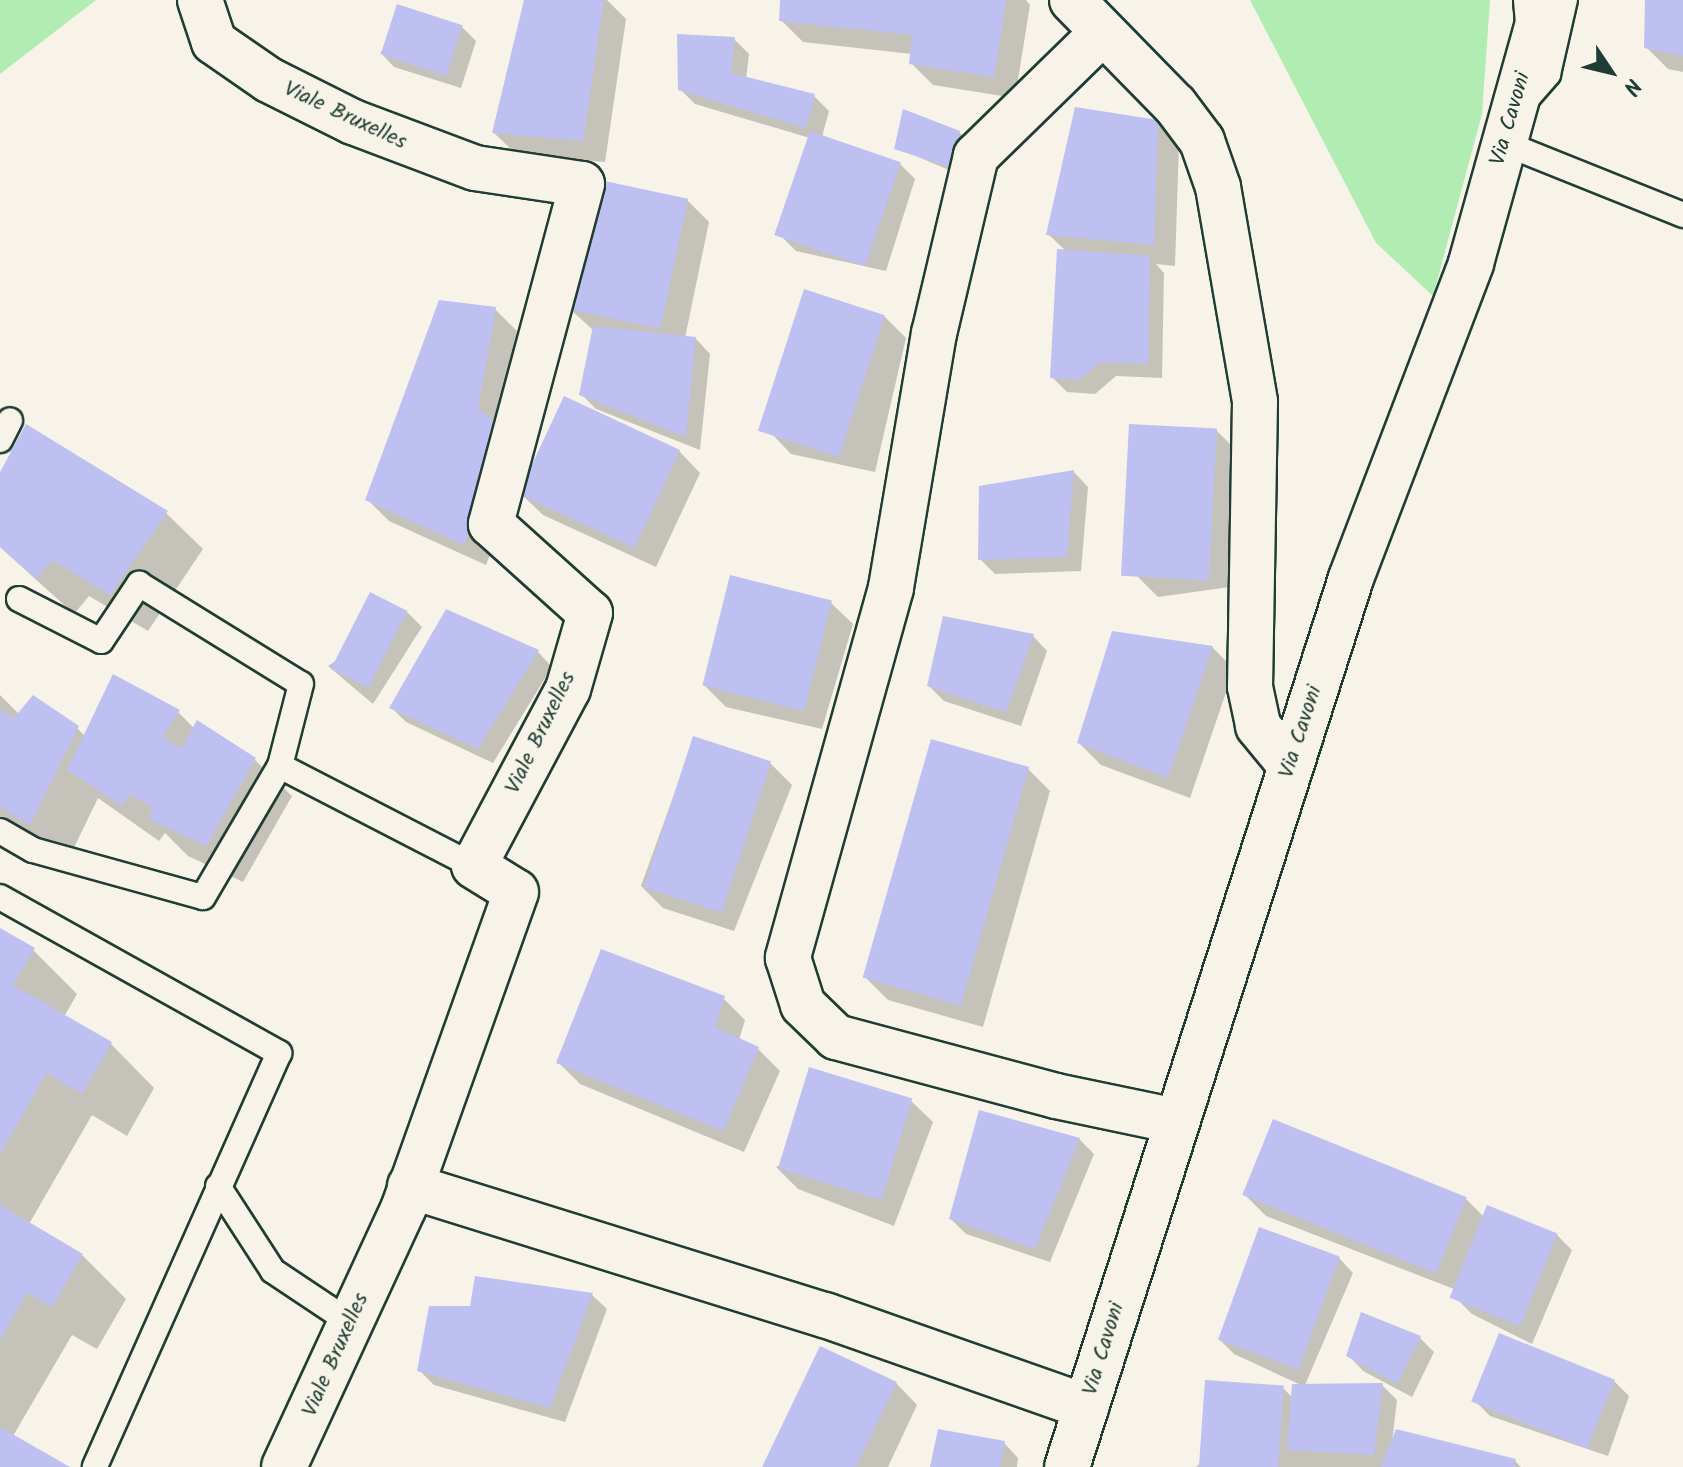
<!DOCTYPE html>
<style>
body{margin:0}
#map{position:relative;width:1683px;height:1467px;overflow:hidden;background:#f7f3e8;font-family:Kalam,sans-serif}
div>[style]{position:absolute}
.green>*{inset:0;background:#b1edb3}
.shadow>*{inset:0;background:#0003}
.building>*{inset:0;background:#bec0f2;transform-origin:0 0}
.roads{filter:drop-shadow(2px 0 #1f3d34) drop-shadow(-2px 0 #1f3d34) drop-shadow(0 2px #1f3d34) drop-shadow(0 -2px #1f3d34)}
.lane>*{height:24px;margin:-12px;padding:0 12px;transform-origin:12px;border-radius:12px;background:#f7f3e8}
.street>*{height:44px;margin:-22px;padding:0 22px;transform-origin:22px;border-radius:22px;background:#f7f3e8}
.secondary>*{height:44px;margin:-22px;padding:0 22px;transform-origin:22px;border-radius:22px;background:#f7f3e8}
span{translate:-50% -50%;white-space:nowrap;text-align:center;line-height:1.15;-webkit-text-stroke:8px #f7f3e8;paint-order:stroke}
.street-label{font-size:22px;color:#1f3d34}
.north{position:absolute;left:1571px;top:32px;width:80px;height:80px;-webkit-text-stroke:6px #f7f3e8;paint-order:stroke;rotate:125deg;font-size:22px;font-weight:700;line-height:32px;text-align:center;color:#1f3d34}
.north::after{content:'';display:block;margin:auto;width:28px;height:36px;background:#1f3d34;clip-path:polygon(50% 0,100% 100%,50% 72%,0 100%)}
</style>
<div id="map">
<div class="green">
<i style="clip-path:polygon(0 0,96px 0,0 74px)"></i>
<i style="clip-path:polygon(1250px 0,1490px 0,1482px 114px,1433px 296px,1376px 243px)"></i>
</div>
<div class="shadow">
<i style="clip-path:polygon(526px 0,607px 0,626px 19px,605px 162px,516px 154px,494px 133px)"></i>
<i style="clip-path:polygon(782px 0,1026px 0,1030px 5px,1015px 98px,933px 85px,911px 63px,912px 54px,803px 42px,781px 20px)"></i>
<i style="clip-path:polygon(1647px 0,1683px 0,1683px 72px,1668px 69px,1646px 47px)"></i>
<i style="clip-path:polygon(462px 27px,476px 41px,461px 88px,394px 67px,380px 52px)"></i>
<i style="clip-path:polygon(734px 39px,749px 54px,746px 79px,814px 96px,829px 111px,822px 137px,900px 164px,915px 179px,886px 271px,796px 251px,781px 236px,810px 138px,695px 104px,680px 89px)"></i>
<i style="clip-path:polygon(1157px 122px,1179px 144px,1175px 266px,1156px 264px,1164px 273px,1162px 378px,1116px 376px,1095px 394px,1067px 392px,1052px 377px,1066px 251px,1048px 234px)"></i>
<i style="clip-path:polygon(959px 132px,966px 140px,956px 173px,897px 148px)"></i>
<i style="clip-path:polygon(687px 200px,709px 222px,685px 338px,696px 339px,710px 354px,700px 450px,596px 409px,581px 394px,594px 331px,570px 309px)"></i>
<i style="clip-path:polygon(495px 309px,517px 331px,500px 427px,530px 454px,486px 565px,389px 521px,367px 499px)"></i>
<i style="clip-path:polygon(884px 316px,906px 338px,875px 472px,791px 454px,770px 432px)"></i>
<i style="clip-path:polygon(1216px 430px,1238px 452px,1244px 585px,1158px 597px,1136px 575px)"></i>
<i style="clip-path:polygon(679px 451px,700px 473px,656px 567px,543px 515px,521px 494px)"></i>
<i style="clip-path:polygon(1074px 472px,1088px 487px,1081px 571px,995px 574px,980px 559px)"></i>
<i style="clip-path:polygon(0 476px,166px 513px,203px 549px,148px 631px,89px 596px,74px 614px,0 547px)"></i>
<i style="clip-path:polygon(831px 603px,853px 624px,822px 729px,726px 707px,704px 685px)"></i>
<i style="clip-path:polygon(447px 611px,538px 652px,552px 667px,493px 763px,406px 722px,392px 708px)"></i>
<i style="clip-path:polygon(407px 612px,422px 627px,373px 704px,328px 666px)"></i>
<i style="clip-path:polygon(1033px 636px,1047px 651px,1021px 726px,944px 701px,929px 686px)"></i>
<i style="clip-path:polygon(1212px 647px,1234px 669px,1190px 798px,1101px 765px,1079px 743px)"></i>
<i style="clip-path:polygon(0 695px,20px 715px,77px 728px,85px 736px,178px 712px,195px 729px,198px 723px,255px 760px,292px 796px,243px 882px,188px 856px,165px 833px,159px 841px,98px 798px,68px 860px,0 820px)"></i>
<i style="clip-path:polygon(694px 739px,770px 763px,792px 785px,734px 931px,663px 908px,641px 886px)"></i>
<i style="clip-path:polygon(1028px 769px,1050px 791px,983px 1027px,888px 1000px,866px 978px)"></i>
<i style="clip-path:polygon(0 930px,33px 950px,77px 994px,64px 1017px,111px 1044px,154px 1088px,127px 1136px,92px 1115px,29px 1224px,82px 1255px,126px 1299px,97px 1349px,72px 1335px,13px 1436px,66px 1467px,0 1467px)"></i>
<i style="clip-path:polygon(723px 998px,745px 1020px,739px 1040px,758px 1049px,780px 1071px,744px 1152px,580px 1084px,558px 1062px)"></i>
<i style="clip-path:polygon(911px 1101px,933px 1122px,894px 1226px,798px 1189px,776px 1167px)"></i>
<i style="clip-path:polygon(1079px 1139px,1094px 1154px,1050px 1262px,966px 1234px,951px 1219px)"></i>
<i style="clip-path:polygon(1244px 1194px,1465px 1198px,1485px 1218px,1557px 1235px,1572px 1250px,1532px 1344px,1472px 1314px,1457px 1299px,1459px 1291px,1266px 1216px)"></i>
<i style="clip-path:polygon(1339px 1258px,1353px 1273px,1305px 1385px,1382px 1385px,1397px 1400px,1392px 1442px,1515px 1461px,1521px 1467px,1196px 1467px,1283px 1388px,1293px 1398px,1303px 1386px,1234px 1354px,1219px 1339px)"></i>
<i style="clip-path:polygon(592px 1295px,607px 1309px,565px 1422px,434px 1385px,419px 1370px,472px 1308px)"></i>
<i style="clip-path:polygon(1419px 1337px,1434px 1352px,1412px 1397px,1363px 1371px,1349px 1356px)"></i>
<i style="clip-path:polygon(1614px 1381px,1629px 1396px,1608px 1456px,1490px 1416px,1475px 1401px)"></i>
<i style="clip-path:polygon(896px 1383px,917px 1405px,888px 1467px,765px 1467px)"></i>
<i style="clip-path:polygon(1004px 1443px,1018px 1458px,1017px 1467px,932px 1467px)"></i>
</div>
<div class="building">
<i style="clip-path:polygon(524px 0,604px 0,583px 141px,492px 133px)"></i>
<i style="clip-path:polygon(780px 0,1006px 0,994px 77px,909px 64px,912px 35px,779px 21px)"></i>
<i style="clip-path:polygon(1645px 0,1683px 0,1683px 56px,1644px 48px)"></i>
<i style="left:397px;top:4px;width:69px;height:53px;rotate:18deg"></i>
<i style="clip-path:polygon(677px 34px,735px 37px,731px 73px,815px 94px,806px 128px,678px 90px)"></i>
<i style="clip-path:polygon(1075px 107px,1158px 120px,1154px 245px,1046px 235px)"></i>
<i style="clip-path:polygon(903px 109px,960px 131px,949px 167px,894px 149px)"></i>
<i style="left:810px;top:131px;width:96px;height:110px;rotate:19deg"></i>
<i style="left:595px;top:179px;width:95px;height:133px;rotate:12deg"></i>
<i style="clip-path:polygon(1057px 249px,1150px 256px,1148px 364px,1101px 362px,1079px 380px,1050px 378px)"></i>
<i style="left:804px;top:289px;width:85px;height:149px;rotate:18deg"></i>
<i style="clip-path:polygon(439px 300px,496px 307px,478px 409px,509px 431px,464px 545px,365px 500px)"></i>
<i style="clip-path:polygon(593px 326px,696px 337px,686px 437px,579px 395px)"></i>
<i style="left:564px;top:396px;width:128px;height:108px;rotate:25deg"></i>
<i style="clip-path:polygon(26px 424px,168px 511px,110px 595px,52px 560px,36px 579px,0 547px,0 472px)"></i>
<i style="left:1129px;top:424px;width:88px;height:152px;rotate:3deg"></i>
<i style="clip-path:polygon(1074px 470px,1067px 557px,978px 560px,979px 486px)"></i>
<i style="left:730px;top:575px;width:105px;height:114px;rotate:14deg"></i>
<i style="left:370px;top:592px;width:42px;height:86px;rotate:27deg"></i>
<i style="clip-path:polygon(446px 609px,539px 650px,478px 749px,389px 708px)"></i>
<i style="clip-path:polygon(943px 616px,1034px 634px,1006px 712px,927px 686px)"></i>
<i style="clip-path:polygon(1112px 631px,1213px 646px,1168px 778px,1077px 743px)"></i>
<i style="clip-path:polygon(113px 674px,180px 710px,163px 737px,181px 749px,197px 720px,256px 758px,206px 846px,149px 819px,152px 806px,129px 795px,122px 806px,67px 770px)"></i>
<i style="clip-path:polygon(33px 695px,79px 726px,30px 825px,0 807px,0 709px,14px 718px)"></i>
<i style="left:693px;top:736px;width:82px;height:159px;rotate:18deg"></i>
<i style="left:931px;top:739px;width:102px;height:248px;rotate:16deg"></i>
<i style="clip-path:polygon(0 928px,35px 948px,13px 985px,112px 1042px,82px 1094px,47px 1073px,0 1154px)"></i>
<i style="clip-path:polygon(601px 949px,725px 996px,715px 1027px,759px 1047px,723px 1131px,556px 1063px)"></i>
<i style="left:809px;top:1067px;width:108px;height:106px;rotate:17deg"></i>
<i style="clip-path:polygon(979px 1110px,1080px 1138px,1035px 1249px,949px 1219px)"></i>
<i style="left:1273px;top:1119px;width:209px;height:82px;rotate:22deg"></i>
<i style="clip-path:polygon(0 1205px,83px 1254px,52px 1307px,27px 1293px,0 1340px)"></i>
<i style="left:1487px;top:1205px;width:76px;height:100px;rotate:22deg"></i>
<i style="left:1259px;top:1227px;width:86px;height:120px;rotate:20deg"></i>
<i style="clip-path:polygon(475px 1276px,593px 1293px,550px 1408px,417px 1371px,429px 1306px,470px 1306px)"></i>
<i style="clip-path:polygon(1361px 1312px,1421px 1336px,1397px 1384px,1346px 1356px)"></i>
<i style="left:1499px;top:1333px;width:125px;height:74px;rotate:22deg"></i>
<i style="clip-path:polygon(820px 1346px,897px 1382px,856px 1467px,762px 1467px)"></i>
<i style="left:1205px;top:1380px;width:79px;height:88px;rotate:4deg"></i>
<i style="clip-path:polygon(1383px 1383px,1374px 1455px,1287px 1450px,1292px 1384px)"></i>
<i style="clip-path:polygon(0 1427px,70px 1467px,0 1467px)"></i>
<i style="clip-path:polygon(938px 1429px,1005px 1441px,1000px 1467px,930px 1467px)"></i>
<i style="clip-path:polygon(1396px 1429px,1516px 1459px,1514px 1467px,1381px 1467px)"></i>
</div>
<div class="roads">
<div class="lane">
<i style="left:1524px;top:102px;width:37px;rotate:-49deg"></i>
<i style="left:1548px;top:74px;width:76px;rotate:-77.1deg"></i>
<i style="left:1504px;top:143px;width:193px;rotate:21.9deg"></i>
<i style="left:0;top:440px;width:22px;rotate:-63deg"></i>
<i style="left:19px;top:599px;width:92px;rotate:27.1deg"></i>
<i style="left:101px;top:641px;width:69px;rotate:-56.3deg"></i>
<i style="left:139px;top:584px;width:190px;rotate:31.7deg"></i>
<i style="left:301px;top:684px;width:85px;rotate:104.4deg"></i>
<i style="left:280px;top:766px;width:218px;rotate:27.3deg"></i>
<i style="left:0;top:831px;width:38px;rotate:30deg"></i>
<i style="left:33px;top:850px;width:176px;rotate:15.5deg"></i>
<i style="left:203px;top:897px;width:152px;rotate:-59.6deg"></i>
<i style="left:0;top:897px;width:320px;rotate:29.2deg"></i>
<i style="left:279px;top:1053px;width:453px;rotate:114deg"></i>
<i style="left:218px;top:1186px;width:101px;rotate:57.1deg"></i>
<i style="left:273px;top:1271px;width:94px;rotate:33.7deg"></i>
</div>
<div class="street">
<i style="left:200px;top:0;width:44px;rotate:71.6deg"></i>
<i style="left:214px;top:42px;width:67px;rotate:34.6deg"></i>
<i style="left:269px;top:80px;width:94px;rotate:26.6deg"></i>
<i style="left:353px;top:122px;width:130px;rotate:20.7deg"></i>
<i style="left:475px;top:168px;width:108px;rotate:8.5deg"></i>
<i style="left:582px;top:184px;width:352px;rotate:105deg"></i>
<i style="left:491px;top:524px;width:133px;rotate:42deg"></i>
<i style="left:590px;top:613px;width:79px;rotate:106.1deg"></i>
<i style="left:568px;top:689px;width:200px;rotate:118deg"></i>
<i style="left:474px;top:866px;width:49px;rotate:31.8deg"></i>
<i style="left:516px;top:892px;width:334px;rotate:109.6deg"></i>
<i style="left:404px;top:1207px;width:286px;rotate:114.8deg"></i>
<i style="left:1072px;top:0;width:147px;rotate:45.6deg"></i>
<i style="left:1175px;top:105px;width:45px;rotate:53.1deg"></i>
<i style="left:1202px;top:141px;width:49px;rotate:70.8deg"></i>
<i style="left:1218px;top:187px;width:218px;rotate:80.2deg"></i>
<i style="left:1255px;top:402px;width:285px;rotate:91deg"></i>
<i style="left:1250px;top:687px;width:40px;rotate:78deg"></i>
<i style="left:1258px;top:726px;width:50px;rotate:50.6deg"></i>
<i style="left:1101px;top:34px;width:175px;rotate:135.7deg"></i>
<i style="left:976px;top:156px;width:182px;rotate:103.3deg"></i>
<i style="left:934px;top:333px;width:259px;rotate:99.6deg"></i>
<i style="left:891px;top:588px;width:384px;rotate:105.6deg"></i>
<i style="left:788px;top:958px;width:49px;rotate:72.3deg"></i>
<i style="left:803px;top:1005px;width:46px;rotate:44.1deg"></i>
<i style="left:836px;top:1037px;width:228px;rotate:15deg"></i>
<i style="left:1056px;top:1096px;width:123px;rotate:11.8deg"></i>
<i style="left:410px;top:1186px;width:435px;rotate:17.3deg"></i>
<i style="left:825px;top:1315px;width:277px;rotate:19.4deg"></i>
</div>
<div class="secondary">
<i style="left:1067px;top:1467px;width:933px;rotate:-72.28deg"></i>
<i style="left:1351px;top:578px;width:337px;rotate:-69.1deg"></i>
<i style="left:1471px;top:263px;width:249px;rotate:-74.4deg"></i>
<i style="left:1538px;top:23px;width:23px;rotate:-95deg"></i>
</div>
</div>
<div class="street-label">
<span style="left:345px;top:116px;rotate:25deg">Viale Bruxelles</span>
<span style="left:1511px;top:119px;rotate:-74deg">Via Cavoni</span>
<span style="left:1301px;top:732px;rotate:-72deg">Via Cavoni</span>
<span style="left:541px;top:733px;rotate:-64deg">Viale Bruxelles</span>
<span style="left:1104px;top:1349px;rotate:-73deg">Via Cavoni</span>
<span style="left:336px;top:1355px;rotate:-66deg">Viale Bruxelles</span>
</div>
<div class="north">N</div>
</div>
